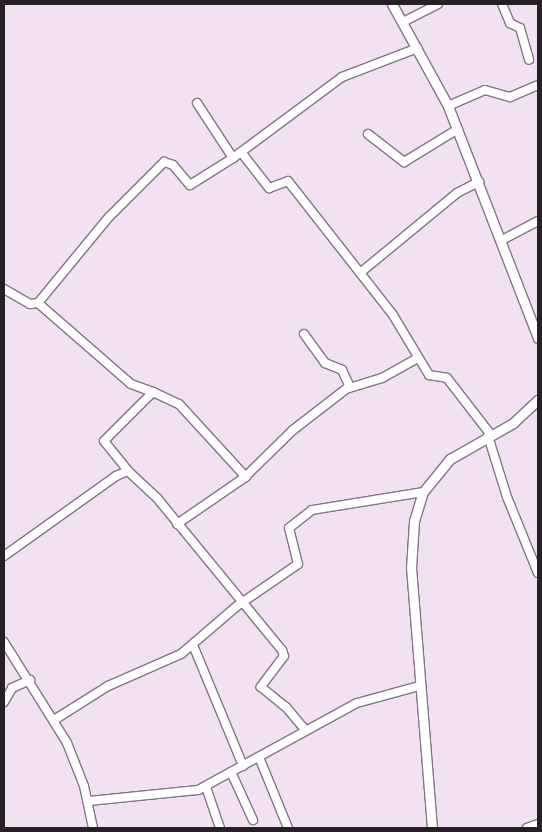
<!DOCTYPE html>
<style>
body{margin:0}
#map{position:relative;width:542px;height:832px;overflow:hidden;background:#f2e1f3;font-family:"Space Grotesk",sans-serif}
div>[style]{position:absolute}
.roads{filter:drop-shadow(1px 0 #837484) drop-shadow(-1px 0 #837484) drop-shadow(0 1px #837484) drop-shadow(0 -1px #837484)}
.minor>*{height:8px;margin:-4px;padding:0 4px;transform-origin:4px;border-radius:4px;background:#fff}
.tertiary>*{height:9px;margin:-4.5px;padding:0 4.5px;transform-origin:4.5px;border-radius:4.5px;background:#fff}
span{translate:-50% -50%;white-space:nowrap;text-align:center;line-height:1.15;-webkit-text-stroke:4px #f2e1f3;paint-order:stroke}
.frame{position:absolute;inset:0;border:5px solid #262026;pointer-events:none}
</style>
<div id="map">
<div class="roads">
<div class="minor">
<i style="left:502px;top:4px;width:21px;rotate:67deg"></i>
<i style="left:510px;top:23px;width:11px;rotate:27deg"></i>
<i style="left:520px;top:28px;width:33px;rotate:74deg"></i>
<i style="left:403px;top:22px;width:39px;rotate:-27deg"></i>
<i style="left:197px;top:103px;width:66px;rotate:56.8deg"></i>
<i style="left:233px;top:158px;width:136px;rotate:-36.6deg"></i>
<i style="left:342px;top:77px;width:81px;rotate:-20.9deg"></i>
<i style="left:448px;top:106px;width:40px;rotate:-23.4deg"></i>
<i style="left:485px;top:90px;width:26px;rotate:16deg"></i>
<i style="left:510px;top:97px;width:30px;rotate:-23deg"></i>
<i style="left:368px;top:134px;width:46px;rotate:37.9deg"></i>
<i style="left:404px;top:162px;width:63px;rotate:-31.4deg"></i>
<i style="left:241px;top:152px;width:46px;rotate:52.1deg"></i>
<i style="left:269px;top:188px;width:20px;rotate:-20deg"></i>
<i style="left:288px;top:181px;width:170px;rotate:51.9deg"></i>
<i style="left:393px;top:315px;width:70px;rotate:59deg"></i>
<i style="left:429px;top:375px;width:18px;rotate:9deg"></i>
<i style="left:447px;top:378px;width:72px;rotate:52.3deg"></i>
<i style="left:502px;top:240px;width:41px;rotate:-27.8deg"></i>
<i style="left:360px;top:273px;width:126px;rotate:-39.5deg"></i>
<i style="left:457px;top:193px;width:25px;rotate:-27deg"></i>
<i style="left:4px;top:289px;width:30px;rotate:30deg"></i>
<i style="left:30px;top:304px;width:8px;rotate:-7deg"></i>
<i style="left:38px;top:303px;width:112px;rotate:-50.5deg"></i>
<i style="left:109px;top:217px;width:78px;rotate:-45deg"></i>
<i style="left:164px;top:162px;width:9px;rotate:18deg"></i>
<i style="left:173px;top:165px;width:26px;rotate:50deg"></i>
<i style="left:190px;top:185px;width:51px;rotate:-32.1deg"></i>
<i style="left:38px;top:303px;width:123px;rotate:41.1deg"></i>
<i style="left:131px;top:384px;width:23px;rotate:20deg"></i>
<i style="left:153px;top:392px;width:69px;rotate:135deg"></i>
<i style="left:104px;top:441px;width:38px;rotate:51deg"></i>
<i style="left:304px;top:334px;width:36px;rotate:54deg"></i>
<i style="left:325px;top:363px;width:18px;rotate:22deg"></i>
<i style="left:342px;top:370px;width:19px;rotate:65deg"></i>
<i style="left:153px;top:392px;width:29px;rotate:25deg"></i>
<i style="left:179px;top:404px;width:99px;rotate:47.5deg"></i>
<i style="left:488px;top:436px;width:64px;rotate:72.7deg"></i>
<i style="left:507px;top:497px;width:82px;rotate:67.8deg"></i>
<i style="left:177px;top:524px;width:81px;rotate:-34.5deg"></i>
<i style="left:244px;top:478px;width:69px;rotate:-44.4deg"></i>
<i style="left:293px;top:430px;width:67px;rotate:-37.7deg"></i>
<i style="left:346px;top:389px;width:38px;rotate:-17deg"></i>
<i style="left:382px;top:378px;width:41px;rotate:-29.1deg"></i>
<i style="left:4px;top:556px;width:138px;rotate:-35.5deg"></i>
<i style="left:116px;top:476px;width:13px;rotate:-23deg"></i>
<i style="left:128px;top:471px;width:40px;rotate:43deg"></i>
<i style="left:157px;top:498px;width:197px;rotate:50.6deg"></i>
<i style="left:282px;top:650px;width:6px;rotate:72deg"></i>
<i style="left:284px;top:656px;width:39px;rotate:127deg"></i>
<i style="left:261px;top:687px;width:32px;rotate:39deg"></i>
<i style="left:286px;top:707px;width:31px;rotate:50deg"></i>
<i style="left:4px;top:642px;width:119px;rotate:58deg"></i>
<i style="left:67px;top:743px;width:46px;rotate:68.4deg"></i>
<i style="left:84px;top:786px;width:43px;rotate:77.9deg"></i>
<i style="left:193px;top:645px;width:131px;rotate:67.5deg"></i>
<i style="left:4px;top:702px;width:16px;rotate:-60deg"></i>
<i style="left:12px;top:688px;width:20px;rotate:-24deg"></i>
<i style="left:54px;top:720px;width:64px;rotate:-32.2deg"></i>
<i style="left:108px;top:686px;width:80px;rotate:-23.7deg"></i>
<i style="left:181px;top:654px;width:74px;rotate:-40.6deg"></i>
<i style="left:237px;top:606px;width:74px;rotate:-34.5deg"></i>
<i style="left:298px;top:564px;width:37px;rotate:-104deg"></i>
<i style="left:289px;top:528px;width:29px;rotate:-38deg"></i>
<i style="left:312px;top:510px;width:112px;rotate:-9.2deg"></i>
<i style="left:259px;top:757px;width:77px;rotate:67.8deg"></i>
<i style="left:231px;top:772px;width:53px;rotate:65.4deg"></i>
<i style="left:206px;top:787px;width:43px;rotate:71.1deg"></i>
<i style="left:88px;top:801px;width:111px;rotate:-5.7deg"></i>
<i style="left:198px;top:790px;width:181px;rotate:-28.7deg"></i>
<i style="left:357px;top:703px;width:64px;rotate:-15.3deg"></i>
<i style="left:527px;top:828px;width:12px;rotate:-20deg"></i>
</div>
<div class="tertiary">
<i style="left:392px;top:4px;width:116px;rotate:61.2deg"></i>
<i style="left:448px;top:106px;width:249px;rotate:68.8deg"></i>
<i style="left:432px;top:828px;width:261px;rotate:-94.6deg"></i>
<i style="left:411px;top:568px;width:47px;rotate:-86.3deg"></i>
<i style="left:414px;top:521px;width:30px;rotate:-73deg"></i>
<i style="left:423px;top:492px;width:43px;rotate:-50.7deg"></i>
<i style="left:450px;top:459px;width:73px;rotate:-29.7deg"></i>
<i style="left:513px;top:423px;width:34px;rotate:-43deg"></i>
</div>
</div>
<div class="frame"></div>
</div>
